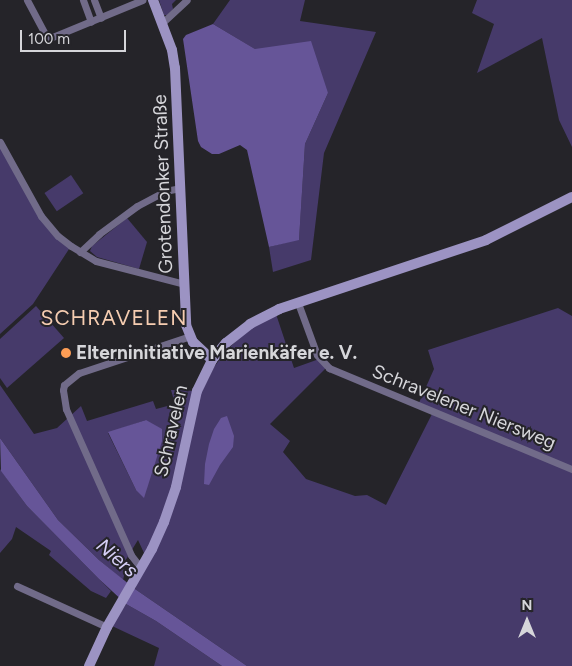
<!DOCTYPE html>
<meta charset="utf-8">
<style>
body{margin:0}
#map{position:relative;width:572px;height:666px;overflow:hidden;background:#252429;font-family:Figtree,sans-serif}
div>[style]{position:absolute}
.green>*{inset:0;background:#463a6a;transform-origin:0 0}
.water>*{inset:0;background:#665598}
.minor>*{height:7px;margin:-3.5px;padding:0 3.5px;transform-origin:3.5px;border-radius:3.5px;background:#716b89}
.secondary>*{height:10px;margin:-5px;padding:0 5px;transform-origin:5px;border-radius:5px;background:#9c93c3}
.dots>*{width:14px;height:14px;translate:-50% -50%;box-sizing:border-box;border:2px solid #252429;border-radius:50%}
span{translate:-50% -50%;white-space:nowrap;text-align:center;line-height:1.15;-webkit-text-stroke:4px #252429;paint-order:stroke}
.street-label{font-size:19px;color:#d6d6da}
.poi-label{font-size:19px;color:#d6d6da;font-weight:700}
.left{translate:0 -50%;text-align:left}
.water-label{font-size:20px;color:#d6cff6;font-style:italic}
.quarter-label{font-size:21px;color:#f6cdb1;letter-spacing:1px}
.north{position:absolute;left:502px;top:596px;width:50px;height:50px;-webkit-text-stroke:4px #252429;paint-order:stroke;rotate:0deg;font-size:14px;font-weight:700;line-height:20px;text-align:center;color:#d6d6da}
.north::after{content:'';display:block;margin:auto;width:18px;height:22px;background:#d6d6da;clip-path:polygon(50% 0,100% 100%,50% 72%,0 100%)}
.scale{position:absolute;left:20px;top:30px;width:106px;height:22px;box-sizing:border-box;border:2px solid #d6d6da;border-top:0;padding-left:6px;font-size:15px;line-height:18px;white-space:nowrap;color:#d6d6da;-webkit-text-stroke:4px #252429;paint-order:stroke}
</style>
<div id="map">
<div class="green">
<i style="clip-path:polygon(159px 0,176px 0,172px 4px,173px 9px,167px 15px,164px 15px)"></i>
<i style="clip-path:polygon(230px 0,305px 0,300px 21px,376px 32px,324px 153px,311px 260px,273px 272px,269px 247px,299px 239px,305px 144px,328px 93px,213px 24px)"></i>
<i style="clip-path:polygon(477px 0,572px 0,572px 147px,559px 120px,542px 38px,477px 73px,494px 24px,472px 13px)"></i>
<i style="clip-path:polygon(0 142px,41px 216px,71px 246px,33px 304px,0 334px)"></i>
<i style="left:71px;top:175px;width:22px;height:32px;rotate:56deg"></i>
<i style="clip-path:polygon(127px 218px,147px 242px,139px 269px,97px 257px,90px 251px,92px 246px)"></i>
<i style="clip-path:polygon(36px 306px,64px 338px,7px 388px,0 378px,0 339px)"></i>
<i style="clip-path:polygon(evenodd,558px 308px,572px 316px,572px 666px,247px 666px,135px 589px,144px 553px,138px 540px,122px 566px,125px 572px,123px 580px,99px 560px,58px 520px,0 438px,0 385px,34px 434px,57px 428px,81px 406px,87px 421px,153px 401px,156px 409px,175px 404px,171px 390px,197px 391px,200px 395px,214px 367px,227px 350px,239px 338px,275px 311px,294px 368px,322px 358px,328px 366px,270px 424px,290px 441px,283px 452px,306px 479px,355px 496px,367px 495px,386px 505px,433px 412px,418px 405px,434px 369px,428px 350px,558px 308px,146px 420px,136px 490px,108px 433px,146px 420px)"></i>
<i style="clip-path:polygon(0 469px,27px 506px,111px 591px,106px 598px,91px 591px,49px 555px,51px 551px,16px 527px,12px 539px,0 553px)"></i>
<i style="clip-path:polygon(126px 604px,156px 621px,222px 666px,154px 666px,159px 648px,112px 626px)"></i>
</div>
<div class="water">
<i style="clip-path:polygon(213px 24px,255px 49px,311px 41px,328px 93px,305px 144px,299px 240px,269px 247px,247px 150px,240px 145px,219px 154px,212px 154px,201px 147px,198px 141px,183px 39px,186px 35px)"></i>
<i style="clip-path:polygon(227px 416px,234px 436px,233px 447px,220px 465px,209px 485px,204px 484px,205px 464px,209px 444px,214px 429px,221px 418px)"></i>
<i style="clip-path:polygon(146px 420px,162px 429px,162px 441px,144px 498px,136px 490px,108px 432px)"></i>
<i style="clip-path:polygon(0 438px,58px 520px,99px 560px,135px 589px,247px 666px,222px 666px,156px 621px,126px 604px,99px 579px,27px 506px,1px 471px)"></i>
</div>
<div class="minor">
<i style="left:27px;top:0;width:40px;rotate:62deg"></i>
<i style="left:46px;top:35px;width:5px;rotate:37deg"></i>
<i style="left:50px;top:38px;width:100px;rotate:-22.4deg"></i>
<i style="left:83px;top:0;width:23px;rotate:70deg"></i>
<i style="left:94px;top:0;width:19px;rotate:69deg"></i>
<i style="left:161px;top:24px;width:35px;rotate:-43deg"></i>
<i style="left:0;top:142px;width:85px;rotate:61deg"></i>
<i style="left:41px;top:216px;width:26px;rotate:50deg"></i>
<i style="left:58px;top:236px;width:16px;rotate:38deg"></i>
<i style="left:71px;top:246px;width:29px;rotate:31deg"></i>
<i style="left:96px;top:261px;width:91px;rotate:14.6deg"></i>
<i style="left:80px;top:252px;width:26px;rotate:-43deg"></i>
<i style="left:99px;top:234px;width:47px;rotate:-36.4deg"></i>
<i style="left:137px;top:206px;width:32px;rotate:-28deg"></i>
<i style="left:165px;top:191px;width:15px;rotate:-11deg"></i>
<i style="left:298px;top:303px;width:55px;rotate:69.9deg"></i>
<i style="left:317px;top:355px;width:18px;rotate:47deg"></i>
<i style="left:329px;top:368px;width:263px;rotate:22.6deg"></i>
<i style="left:141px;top:568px;width:16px;rotate:-128deg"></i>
<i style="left:131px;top:555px;width:160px;rotate:-114deg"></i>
<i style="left:66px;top:409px;width:19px;rotate:-99deg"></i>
<i style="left:63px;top:390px;width:5px;rotate:-79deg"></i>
<i style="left:64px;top:385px;width:19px;rotate:-39deg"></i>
<i style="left:79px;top:373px;width:117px;rotate:-18.4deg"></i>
<i style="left:17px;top:586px;width:99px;rotate:24.5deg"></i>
</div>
<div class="secondary">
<i style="left:153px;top:0;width:53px;rotate:69.2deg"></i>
<i style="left:172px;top:50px;width:18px;rotate:81deg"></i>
<i style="left:175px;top:68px;width:257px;rotate:87.5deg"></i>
<i style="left:186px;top:325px;width:18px;rotate:68deg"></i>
<i style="left:193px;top:342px;width:26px;rotate:43deg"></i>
<i style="left:89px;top:666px;width:43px;rotate:-65.2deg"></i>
<i style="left:107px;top:627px;width:90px;rotate:-60deg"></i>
<i style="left:152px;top:549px;width:30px;rotate:-66deg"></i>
<i style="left:164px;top:522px;width:37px;rotate:-71deg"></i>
<i style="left:176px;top:487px;width:98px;rotate:-77.7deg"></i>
<i style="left:197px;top:391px;width:34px;rotate:-64deg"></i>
<i style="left:212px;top:360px;width:22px;rotate:-51deg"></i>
<i style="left:226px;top:343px;width:31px;rotate:-38deg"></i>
<i style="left:250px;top:324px;width:33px;rotate:-27deg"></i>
<i style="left:279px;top:309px;width:218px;rotate:-18.4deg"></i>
<i style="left:486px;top:240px;width:96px;rotate:-26.6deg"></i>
</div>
<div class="dots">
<i style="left:66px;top:353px;background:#fd9d55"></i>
</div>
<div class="street-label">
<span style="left:163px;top:184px;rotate:-92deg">Grotendonker Straße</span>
<span style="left:464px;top:407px;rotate:22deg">Schravelener Niersweg</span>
<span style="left:171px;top:431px;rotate:-77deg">Schravelen</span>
</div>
<div class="poi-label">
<span class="left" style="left:76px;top:353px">Elterninitiative Marienkäfer e. V.</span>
</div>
<div class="water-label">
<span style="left:117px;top:558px;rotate:41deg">Niers</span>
</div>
<div class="quarter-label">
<span style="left:114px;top:318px">SCHRAVELEN</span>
</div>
<div class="north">N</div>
<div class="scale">100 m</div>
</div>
